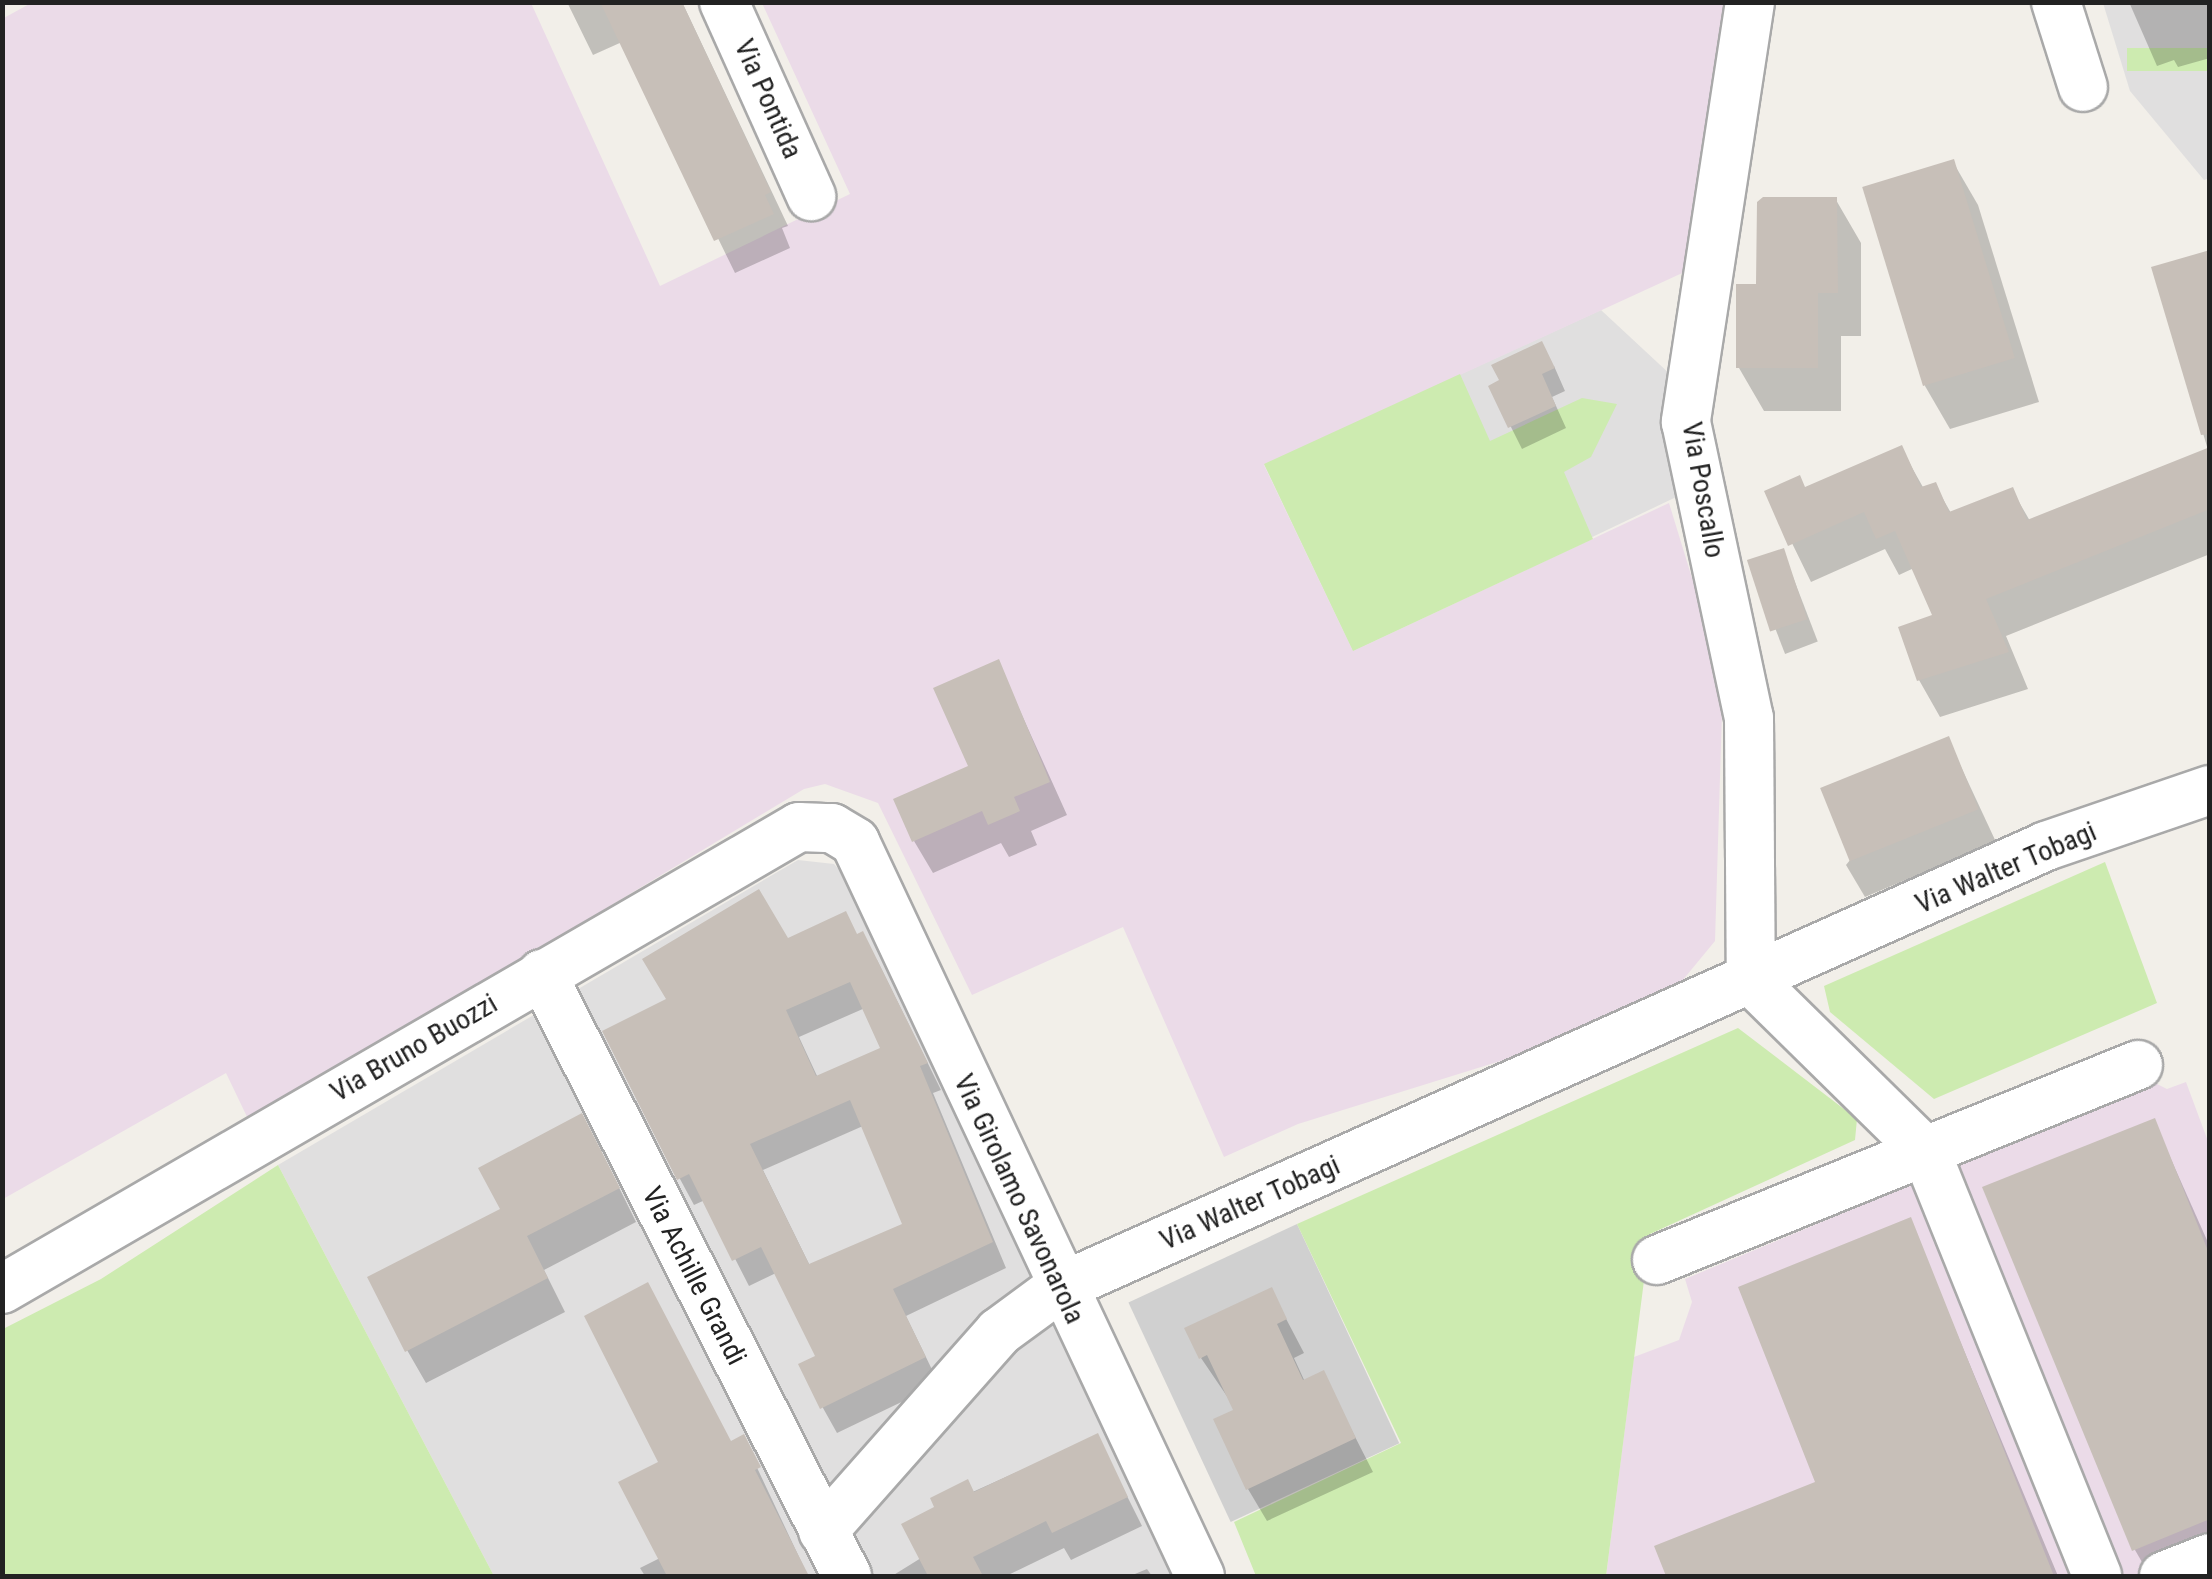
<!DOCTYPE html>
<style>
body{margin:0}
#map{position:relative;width:2212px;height:1579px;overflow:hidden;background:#f2efe9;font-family:"Roboto Condensed",sans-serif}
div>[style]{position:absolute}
.residential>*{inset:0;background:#e0dfdf}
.industrial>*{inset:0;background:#ebdbe8}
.religious>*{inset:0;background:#d0d0d0;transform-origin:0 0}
.grass>*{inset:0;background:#cdebb0;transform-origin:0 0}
.shadow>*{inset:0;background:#0003;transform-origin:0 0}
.building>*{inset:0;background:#c7bfb8;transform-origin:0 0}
.roads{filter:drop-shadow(2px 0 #a9a9a9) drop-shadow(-2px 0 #a9a9a9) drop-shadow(0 2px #a9a9a9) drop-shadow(0 -2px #a9a9a9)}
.minor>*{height:48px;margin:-24px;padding:0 24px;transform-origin:24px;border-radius:24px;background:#fff}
span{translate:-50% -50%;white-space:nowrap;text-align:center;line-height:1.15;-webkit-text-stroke:8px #fff;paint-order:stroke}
.street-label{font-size:28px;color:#222}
.frame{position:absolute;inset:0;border:5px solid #222;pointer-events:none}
</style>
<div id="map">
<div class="residential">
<i style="clip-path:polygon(2103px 3px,2209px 3px,2209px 178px,2204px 180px,2130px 91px)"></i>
<i style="clip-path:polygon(1601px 310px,1672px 376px,1693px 489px,1353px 651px,1264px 464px)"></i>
<i style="clip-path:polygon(798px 860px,834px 864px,870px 904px,1185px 1576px,494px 1576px,278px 1165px)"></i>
</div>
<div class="industrial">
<i style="clip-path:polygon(33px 2px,531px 3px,660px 286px,850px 194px,762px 3px,1737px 3px,1691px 269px,1264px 465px,1353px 651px,1669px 503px,1703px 614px,1722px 712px,1715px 941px,1682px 981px,1539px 1049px,1298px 1124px,1224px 1157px,1123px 927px,972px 995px,878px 803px,825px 784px,804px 789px,250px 1123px,226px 1073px,3px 1199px,2px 19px)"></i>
<i style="clip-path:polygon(2186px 1082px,2209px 1144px,2209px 1576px,1606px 1576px,1634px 1357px,1679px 1340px,1692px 1302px,1685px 1279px,2155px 1083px,2167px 1089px)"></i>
</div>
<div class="religious">
<i style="left:1297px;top:1224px;width:242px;height:186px;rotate:65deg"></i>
</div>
<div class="grass">
<i style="left:2209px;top:48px;width:23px;height:82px;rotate:90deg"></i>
<i style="clip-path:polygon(1460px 374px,1490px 441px,1582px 398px,1617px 404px,1591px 457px,1564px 472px,1593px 539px,1353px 651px,1264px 464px)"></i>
<i style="clip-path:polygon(2105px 862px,2157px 1003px,1934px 1099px,1830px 1012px,1824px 986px)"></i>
<i style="clip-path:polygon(1738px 1028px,1857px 1119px,1855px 1140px,1650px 1234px,1606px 1576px,1256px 1576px,1234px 1522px,1401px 1443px,1297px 1224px)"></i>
<i style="clip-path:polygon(278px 1165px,494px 1576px,3px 1576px,3px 1329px,101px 1279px)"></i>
</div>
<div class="shadow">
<i style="clip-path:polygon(567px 2px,682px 2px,788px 226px,782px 228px,790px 248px,735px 273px,622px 42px,593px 55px)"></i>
<i style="clip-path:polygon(2129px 2px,2210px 2px,2210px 58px,2178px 67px,2174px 60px,2157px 66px)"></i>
<i style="clip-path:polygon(1953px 162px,1978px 205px,2039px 402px,1950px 429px,1925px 386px)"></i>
<i style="clip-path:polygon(1836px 200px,1861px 243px,1861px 336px,1841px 336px,1841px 411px,1764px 411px,1739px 368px,1759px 286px)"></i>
<i style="clip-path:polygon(2210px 252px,2210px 554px,2006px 636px,2028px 689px,1940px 717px,1919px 680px,1936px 617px,1914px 568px,1899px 575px,1885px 549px,1811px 582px,1767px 492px,1806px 490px,1901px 448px,1924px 489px,1935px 485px,1951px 513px,2012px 490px,2030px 521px,2208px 450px,2154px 269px)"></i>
<i style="clip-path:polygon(1554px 366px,1565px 391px,1552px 397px,1566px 428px,1522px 449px,1491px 387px)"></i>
<i style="left:1783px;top:551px;width:97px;height:35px;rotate:69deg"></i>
<i style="clip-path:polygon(998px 662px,1067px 815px,1031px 831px,1037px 845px,1009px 857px,1001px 843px,933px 873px,914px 841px,971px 767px)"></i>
<i style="clip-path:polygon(1948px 739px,1996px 842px,1865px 897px,1846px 865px)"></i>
<i style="clip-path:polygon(evenodd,858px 936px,877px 960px,941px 1090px,933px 1093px,1006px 1268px,906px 1316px,939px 1384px,837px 1433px,823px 1408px,818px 1357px,776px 1273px,749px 1286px,705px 1200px,694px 1205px,680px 1179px,605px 1032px,787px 941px,858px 936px,865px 1008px,883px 1049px,818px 1078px,799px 1037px,865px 1008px,858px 936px,863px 1126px,905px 1225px,810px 1266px,763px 1170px,863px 1126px)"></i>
<i style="clip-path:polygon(2154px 1121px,2210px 1247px,2210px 1559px,2150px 1576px,2135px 1550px)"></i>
<i style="clip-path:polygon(600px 1149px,636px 1222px,544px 1270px,565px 1312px,426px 1383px,407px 1350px,503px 1210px)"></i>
<i style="clip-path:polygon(1910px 1221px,2058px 1576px,1669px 1576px,1657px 1547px,1818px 1483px)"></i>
<i style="clip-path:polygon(1271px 1290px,1304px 1353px,1294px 1358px,1305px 1382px,1323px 1374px,1373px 1472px,1267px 1521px,1248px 1489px,1237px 1411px,1201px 1358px)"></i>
<i style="clip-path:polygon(1097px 1436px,1142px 1526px,1071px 1560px,1064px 1548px,1006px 1576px,892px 1576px,921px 1558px,937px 1508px)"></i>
<i style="clip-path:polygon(743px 1438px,808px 1576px,645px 1576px,640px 1568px,660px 1558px,731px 1444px)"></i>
<i style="clip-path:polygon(1147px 1569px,1152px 1576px,1130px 1576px)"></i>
</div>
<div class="building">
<i style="clip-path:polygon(600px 2px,682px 2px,771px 192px,765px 195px,774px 214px,714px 241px)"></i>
<i style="left:1954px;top:159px;width:208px;height:96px;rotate:73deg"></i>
<i style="clip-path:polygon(1763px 197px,1837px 197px,1838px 293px,1818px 293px,1818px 368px,1736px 368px,1736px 284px,1756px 284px,1757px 202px)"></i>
<i style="clip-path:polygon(2210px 250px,2210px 434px,2201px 435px,2151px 267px)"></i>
<i style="clip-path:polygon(1542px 341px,1555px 368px,1542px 374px,1556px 406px,1508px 428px,1488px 386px,1499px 380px,1491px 365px)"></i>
<i style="clip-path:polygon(1902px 445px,1921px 487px,1936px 482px,1949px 512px,2013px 487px,2027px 520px,2210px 447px,2210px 509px,1986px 599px,2009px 652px,1917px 681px,1898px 627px,1932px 615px,1895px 531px,1876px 539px,1864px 512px,1788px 546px,1764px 491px,1800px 475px,1805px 487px)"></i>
<i style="left:1784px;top:548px;width:75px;height:39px;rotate:72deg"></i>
<i style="clip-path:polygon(999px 659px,1050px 782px,1014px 797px,1020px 811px,988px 825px,982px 811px,912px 842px,893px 799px,968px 766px,933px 688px)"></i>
<i style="left:1949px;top:736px;width:79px;height:139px;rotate:68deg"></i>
<i style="clip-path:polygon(evenodd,759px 889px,788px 938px,846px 911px,857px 934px,863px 931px,928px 1063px,920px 1066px,993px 1242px,893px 1289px,926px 1357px,820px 1409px,798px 1364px,815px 1356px,761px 1247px,732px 1261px,689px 1174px,677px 1180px,602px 1031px,666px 999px,642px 959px,759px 889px,850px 982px,880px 1048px,816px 1076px,786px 1010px,850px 982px,759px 889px,850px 1100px,902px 1224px,809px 1264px,750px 1144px,850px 1100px)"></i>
<i style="clip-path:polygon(582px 1113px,620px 1188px,527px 1236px,548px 1278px,405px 1352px,367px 1277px,500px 1209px,478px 1168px)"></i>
<i style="clip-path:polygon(2155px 1118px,2210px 1256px,2210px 1519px,2132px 1551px,1982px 1187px)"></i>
<i style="clip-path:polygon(1911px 1217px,2054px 1576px,1666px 1576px,1654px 1546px,1815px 1482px,1738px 1287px)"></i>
<i style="clip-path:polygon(648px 1282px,731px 1441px,744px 1434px,761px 1467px,755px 1470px,809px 1576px,667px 1576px,618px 1482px,658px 1462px,584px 1316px)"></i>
<i style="clip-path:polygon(1272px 1287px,1287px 1319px,1277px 1324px,1303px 1380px,1324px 1370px,1356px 1438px,1246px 1490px,1213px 1419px,1233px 1410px,1207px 1355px,1199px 1359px,1184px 1328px)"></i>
<i style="clip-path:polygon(1098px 1433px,1128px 1497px,1052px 1533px,1046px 1521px,973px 1557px,983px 1576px,928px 1576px,901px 1524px,934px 1507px,930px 1498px,968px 1479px,974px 1492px)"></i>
</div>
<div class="roads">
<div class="minor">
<i style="left:724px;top:2px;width:213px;rotate:65.8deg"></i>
<i style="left:1750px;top:2px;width:425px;rotate:98.7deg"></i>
<i style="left:1686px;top:422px;width:303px;rotate:78deg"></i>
<i style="left:1749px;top:718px;width:262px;rotate:89.6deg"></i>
<i style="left:1751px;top:980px;width:245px;rotate:44.5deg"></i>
<i style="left:1926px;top:1152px;width:457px;rotate:68deg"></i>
<i style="left:2056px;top:2px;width:89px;rotate:72.4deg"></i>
<i style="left:542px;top:974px;width:675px;rotate:63.13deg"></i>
<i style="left:1657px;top:1260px;width:519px;rotate:-22.07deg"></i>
<i style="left:2px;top:1289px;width:921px;rotate:-30.1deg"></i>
<i style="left:799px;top:827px;width:33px;rotate:2deg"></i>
<i style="left:832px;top:828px;width:27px;rotate:31deg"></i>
<i style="left:855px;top:842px;width:811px;rotate:64.83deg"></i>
<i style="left:823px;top:1531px;width:266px;rotate:-48.5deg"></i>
<i style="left:999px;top:1332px;width:74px;rotate:-36.3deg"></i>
<i style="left:1059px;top:1288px;width:1081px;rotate:-24.12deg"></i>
<i style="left:2046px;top:846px;width:173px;rotate:-18.9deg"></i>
<i style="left:2164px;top:1576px;width:49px;rotate:-21.4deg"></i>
</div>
</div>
<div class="street-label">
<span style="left:768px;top:99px;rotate:66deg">Via Pontida</span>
<span style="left:1703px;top:490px;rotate:80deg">Via Poscallo</span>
<span style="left:2006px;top:868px;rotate:-23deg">Via Walter Tobagi</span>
<span style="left:414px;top:1048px;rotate:-30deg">Via Bruno Buozzi</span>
<span style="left:1019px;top:1199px;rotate:65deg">Via Girolamo Savonarola</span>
<span style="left:1250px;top:1203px;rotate:-24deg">Via Walter Tobagi</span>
<span style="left:694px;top:1276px;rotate:63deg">Via Achille Grandi</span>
</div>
<div class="frame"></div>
</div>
